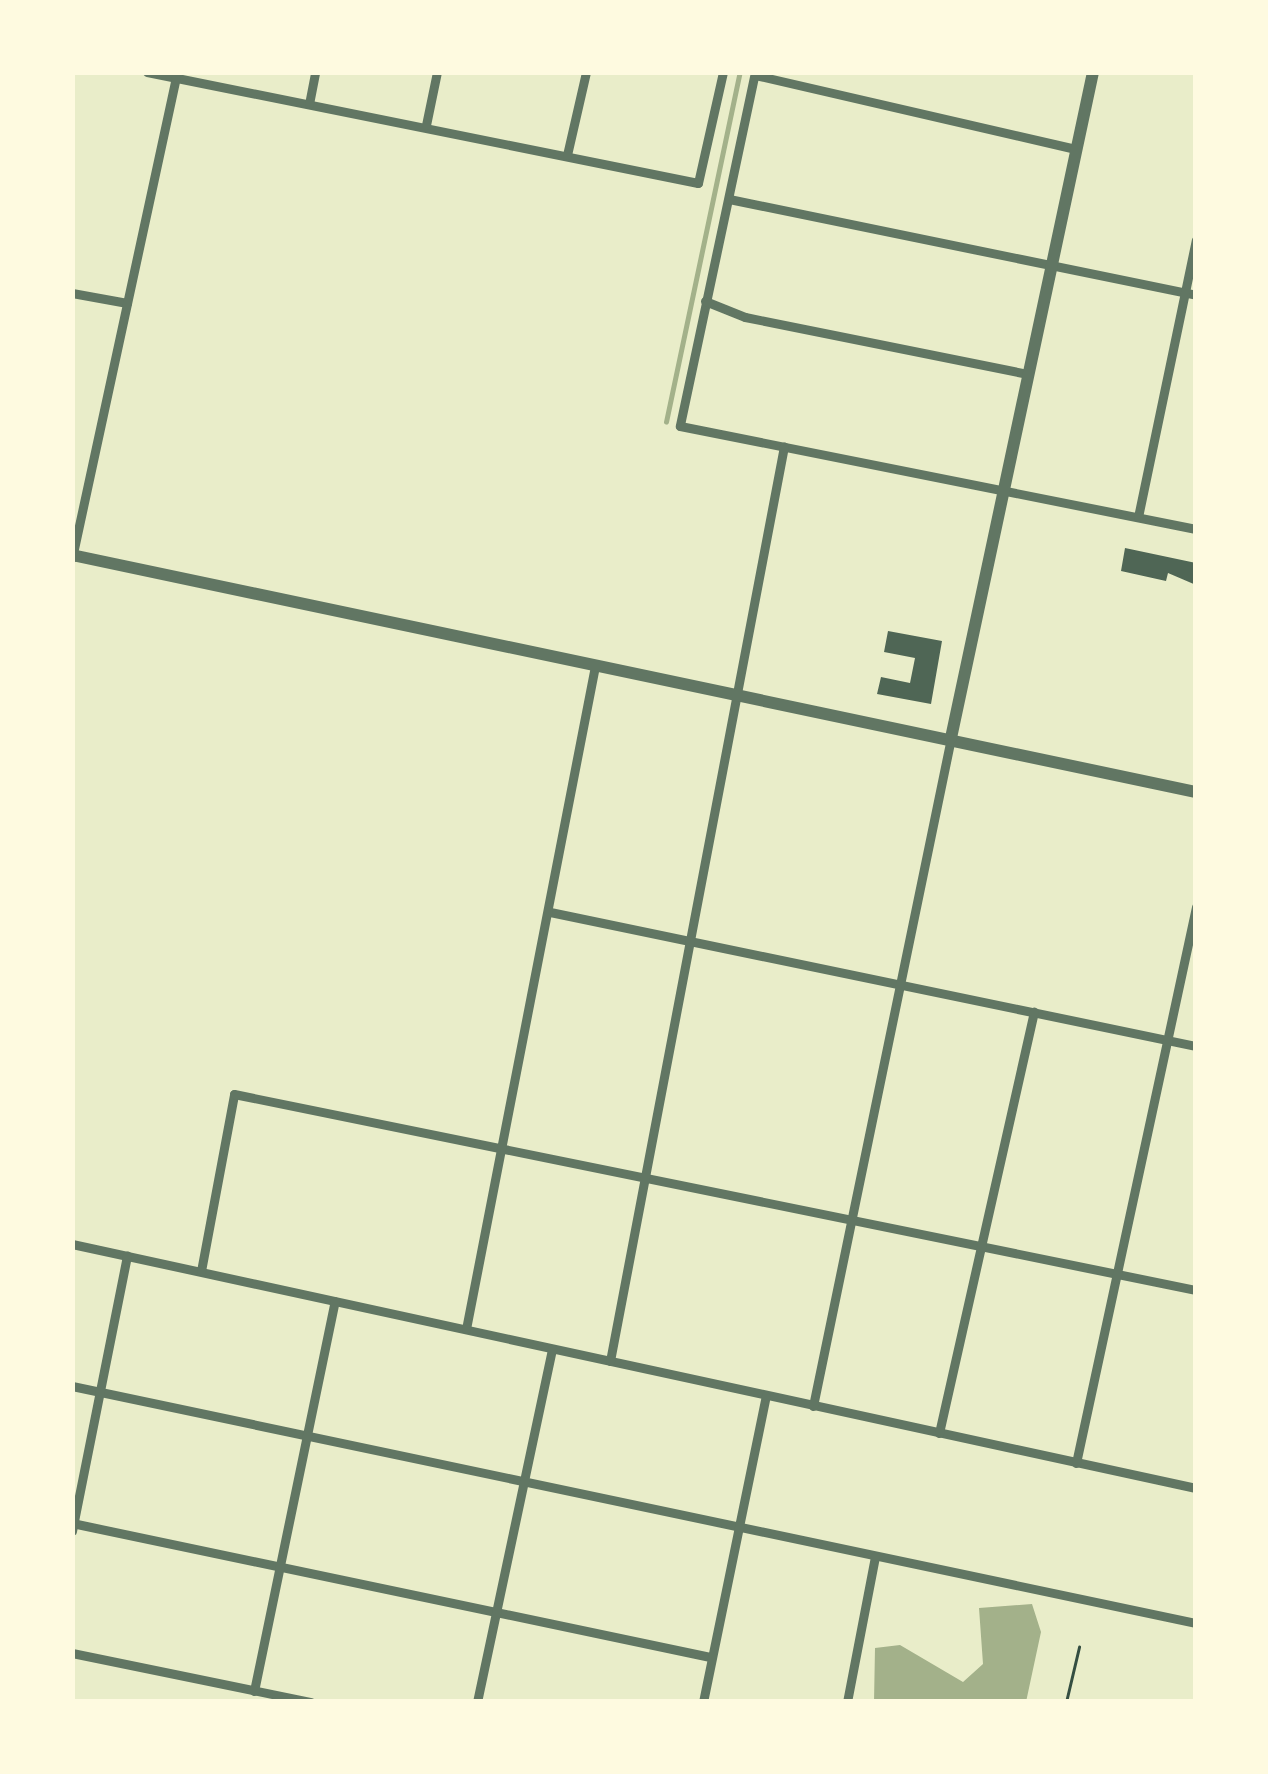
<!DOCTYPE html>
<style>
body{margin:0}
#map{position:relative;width:1268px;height:1774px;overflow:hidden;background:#e9edc9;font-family:"DejaVu Sans",sans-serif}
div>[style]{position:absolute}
.water>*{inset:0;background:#a3b18a}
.stream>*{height:4.5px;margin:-2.25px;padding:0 2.25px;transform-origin:2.25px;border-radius:2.25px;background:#a3b18a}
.building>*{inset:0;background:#4f6655}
.path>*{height:3px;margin:-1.5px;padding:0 1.5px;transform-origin:1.5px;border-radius:1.5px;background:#344e41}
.minor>*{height:9px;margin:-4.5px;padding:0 4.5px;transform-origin:4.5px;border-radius:4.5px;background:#617663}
.tertiary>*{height:12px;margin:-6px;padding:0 6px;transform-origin:6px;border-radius:6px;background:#617663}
span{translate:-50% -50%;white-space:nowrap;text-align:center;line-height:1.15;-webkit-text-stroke:9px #fefae0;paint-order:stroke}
.frame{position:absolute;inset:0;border:75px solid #fefae0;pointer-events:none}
</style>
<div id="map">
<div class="water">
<i style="clip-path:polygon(1032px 1604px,1041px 1632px,1026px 1702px,874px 1702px,875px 1648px,900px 1645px,963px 1682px,983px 1664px,979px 1608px)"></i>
</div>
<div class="stream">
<i style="left:666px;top:422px;width:358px;rotate:-78.1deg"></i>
</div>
<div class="building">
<i style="clip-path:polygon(1125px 548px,1196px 563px,1196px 585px,1168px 573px,1166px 581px,1121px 571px)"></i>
<i style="clip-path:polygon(888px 631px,942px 641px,931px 704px,877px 694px,881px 677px,910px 683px,915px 658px,884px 652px)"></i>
</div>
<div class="path">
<i style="left:1066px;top:1702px;width:57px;rotate:-76.7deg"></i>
</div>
<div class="minor">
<i style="left:147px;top:72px;width:562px;rotate:11.39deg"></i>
<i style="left:698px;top:183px;width:114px;rotate:-77.3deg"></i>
<i style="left:755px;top:72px;width:362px;rotate:102deg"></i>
<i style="left:680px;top:426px;width:526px;rotate:11.29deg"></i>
<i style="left:755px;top:75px;width:329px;rotate:13deg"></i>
<i style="left:309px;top:104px;width:33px;rotate:-79deg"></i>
<i style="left:426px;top:125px;width:54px;rotate:-78.3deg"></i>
<i style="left:567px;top:155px;width:85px;rotate:-77.1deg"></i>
<i style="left:729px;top:199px;width:477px;rotate:11.6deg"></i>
<i style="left:72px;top:293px;width:56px;rotate:10.3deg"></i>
<i style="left:705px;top:301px;width:43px;rotate:21.8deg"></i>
<i style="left:745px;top:317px;width:289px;rotate:11.4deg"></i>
<i style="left:1138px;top:517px;width:283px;rotate:-78.2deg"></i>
<i style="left:72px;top:558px;width:492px;rotate:-77.8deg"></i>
<i style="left:550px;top:912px;width:660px;rotate:11.72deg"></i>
<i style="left:72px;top:1244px;width:1150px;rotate:12.25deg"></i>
<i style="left:201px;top:1271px;width:180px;rotate:-79.4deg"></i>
<i style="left:234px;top:1094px;width:982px;rotate:11.52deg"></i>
<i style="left:466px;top:1329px;width:675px;rotate:-78.99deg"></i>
<i style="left:610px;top:1361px;width:931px;rotate:-79.23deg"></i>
<i style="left:72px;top:1386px;width:1149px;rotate:11.91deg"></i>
<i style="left:813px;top:1406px;width:682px;rotate:-78.33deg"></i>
<i style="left:939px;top:1433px;width:432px;rotate:-77.3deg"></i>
<i style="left:1076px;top:1463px;width:569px;rotate:-77.82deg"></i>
<i style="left:72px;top:1523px;width:652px;rotate:11.86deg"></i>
<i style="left:72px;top:1531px;width:281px;rotate:-78.7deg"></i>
<i style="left:72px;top:1653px;width:244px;rotate:11.6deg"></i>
<i style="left:254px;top:1691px;width:398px;rotate:-78.3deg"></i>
<i style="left:477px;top:1702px;width:361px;rotate:-78deg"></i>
<i style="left:703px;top:1702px;width:312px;rotate:-78.4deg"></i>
<i style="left:847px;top:1702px;width:148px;rotate:-79.1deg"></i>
</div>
<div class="tertiary">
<i style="left:72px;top:555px;width:1149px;rotate:11.91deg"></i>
<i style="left:951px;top:738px;width:681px;rotate:-77.96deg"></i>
</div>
<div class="frame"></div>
</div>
